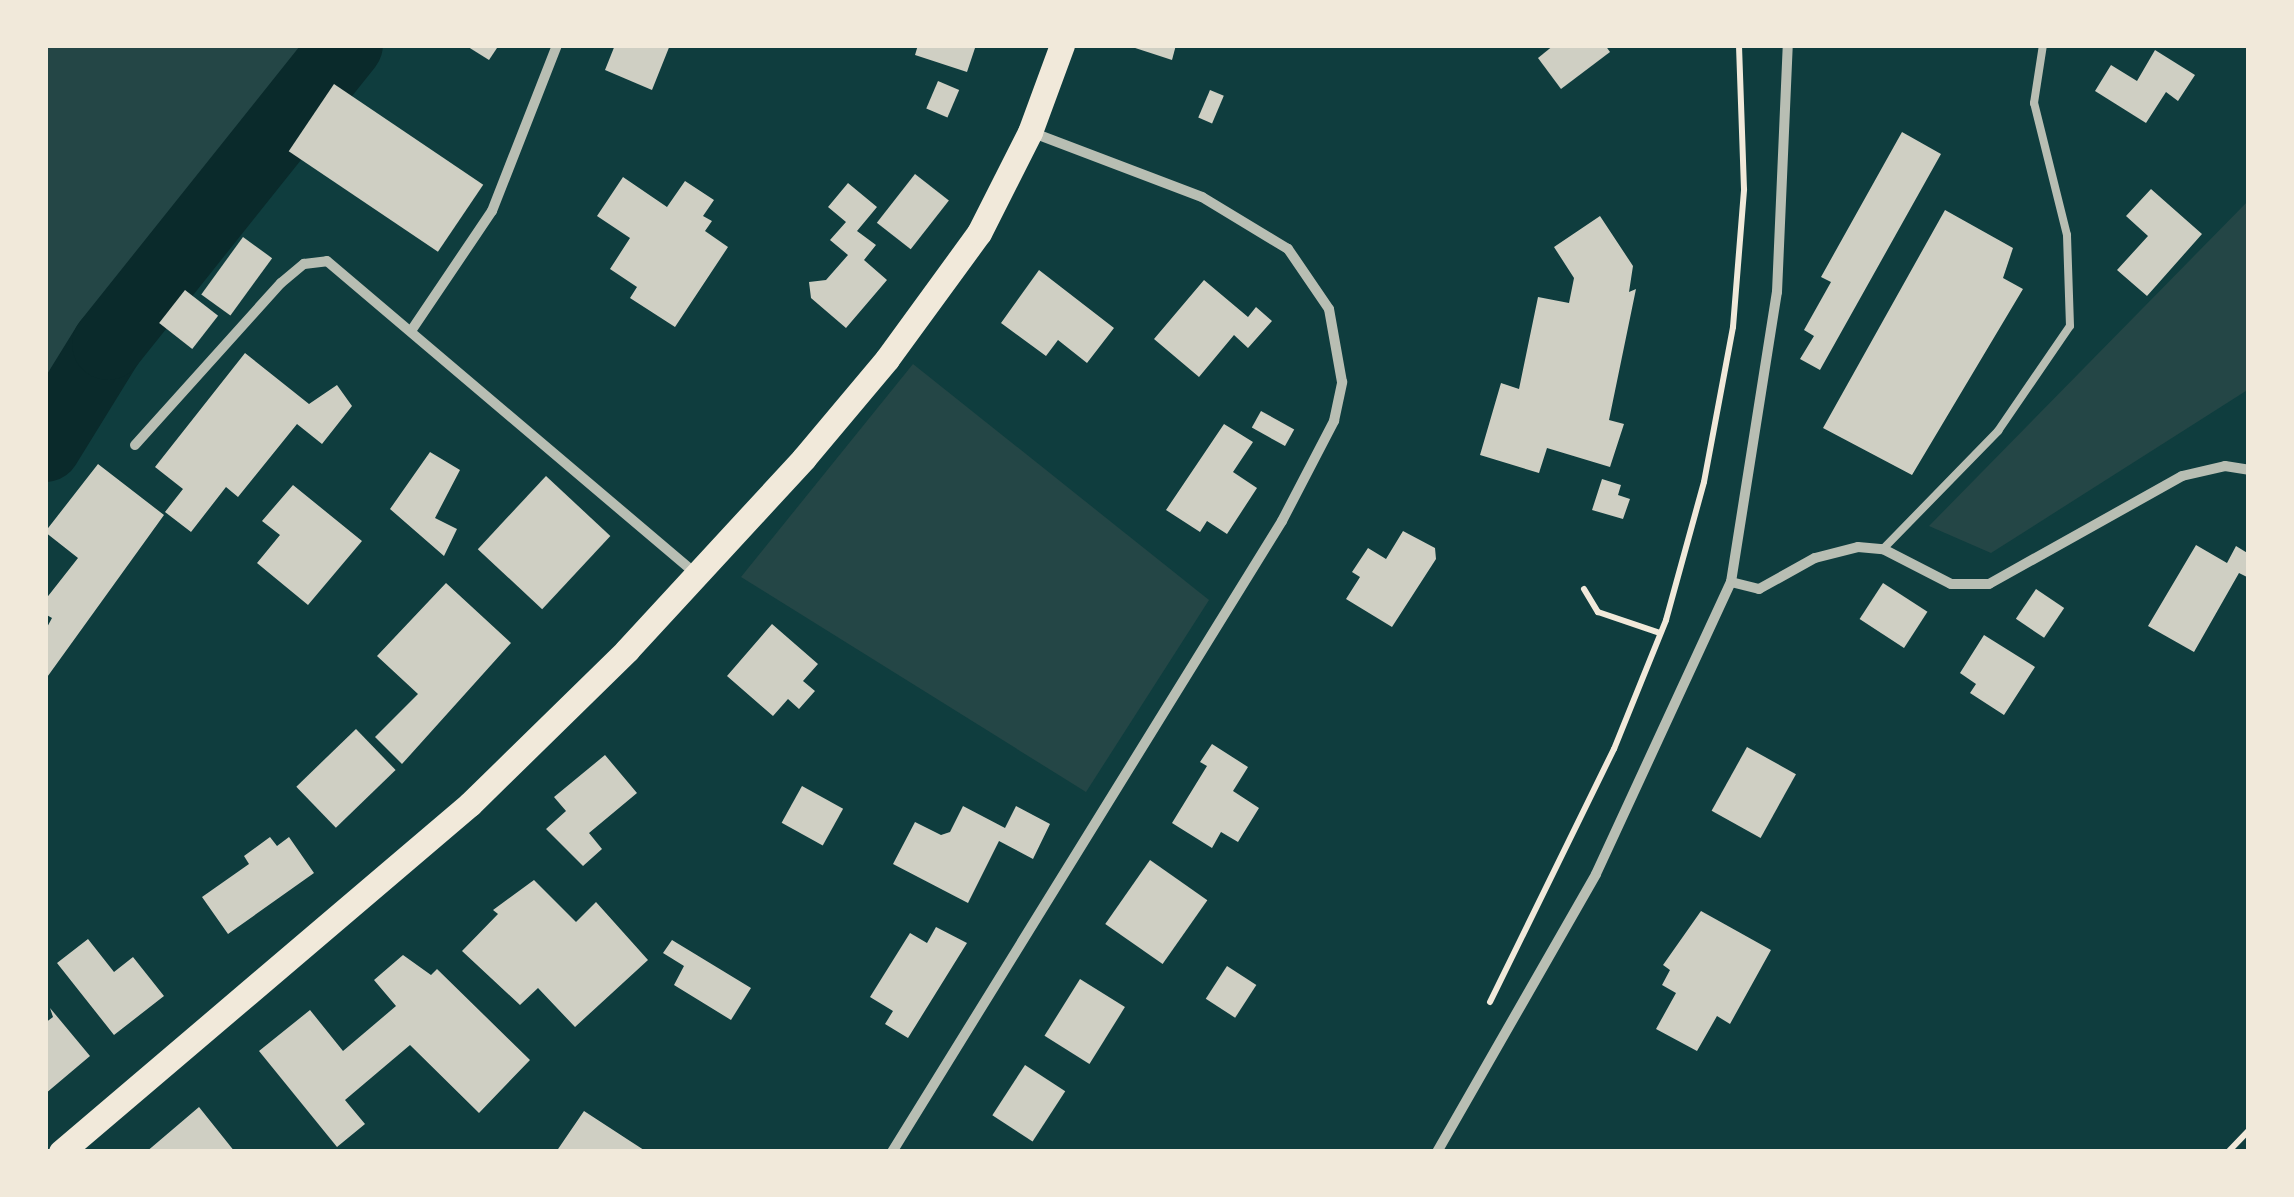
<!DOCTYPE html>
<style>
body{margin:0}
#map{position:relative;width:2294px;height:1197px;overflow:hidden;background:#0f3d3e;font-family:"Golos Text",sans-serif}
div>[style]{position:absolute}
.green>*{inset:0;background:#244646}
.river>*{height:72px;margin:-36px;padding:0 36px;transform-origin:36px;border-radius:36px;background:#0a2a2b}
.building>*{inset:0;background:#cfcfc3;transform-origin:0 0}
.path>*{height:6px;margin:-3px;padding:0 3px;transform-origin:3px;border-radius:3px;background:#f1e9da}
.service>*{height:8px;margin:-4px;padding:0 4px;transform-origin:4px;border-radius:4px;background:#b8beb3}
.minor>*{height:10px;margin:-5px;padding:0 5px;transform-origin:5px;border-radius:5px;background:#b8beb3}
.primary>*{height:25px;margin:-12.5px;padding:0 12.5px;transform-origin:12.5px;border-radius:12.5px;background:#f1e9da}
span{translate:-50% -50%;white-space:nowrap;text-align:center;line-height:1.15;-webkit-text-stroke:8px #f1e9da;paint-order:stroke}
.frame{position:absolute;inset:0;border:48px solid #f1e9da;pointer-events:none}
</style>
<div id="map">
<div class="green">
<i style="clip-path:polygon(45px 45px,341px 45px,63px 360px,45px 394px)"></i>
<i style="clip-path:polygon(2249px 200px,2249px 389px,1991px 553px,1929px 526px)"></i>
<i style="clip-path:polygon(913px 364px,1209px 600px,1086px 792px,741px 577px)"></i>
</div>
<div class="river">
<i style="left:45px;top:446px;width:120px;rotate:-58.3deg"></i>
<i style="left:108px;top:344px;width:383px;rotate:-51.4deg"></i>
</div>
<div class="building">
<i style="clip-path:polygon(465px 45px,499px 45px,489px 60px)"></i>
<i style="clip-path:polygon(615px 45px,670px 45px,652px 90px,605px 70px)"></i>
<i style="clip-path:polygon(918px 45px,976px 45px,967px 72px,915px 55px)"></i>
<i style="clip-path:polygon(1126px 45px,1176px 45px,1172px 60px)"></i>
<i style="clip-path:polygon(1554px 45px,1605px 45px,1610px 52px,1561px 89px,1538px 58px)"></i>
<i style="clip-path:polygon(2155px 50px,2195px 75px,2178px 101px,2166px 92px,2146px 123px,2095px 91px,2111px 65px,2137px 81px)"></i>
<i style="left:938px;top:81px;width:23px;height:30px;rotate:23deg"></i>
<i style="left:334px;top:84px;width:180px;height:81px;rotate:34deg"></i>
<i style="left:1210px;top:90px;width:15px;height:30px;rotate:23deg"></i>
<i style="clip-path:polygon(1902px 132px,1941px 154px,1820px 370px,1800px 359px,1814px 336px,1804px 330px,1831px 282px,1821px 277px)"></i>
<i style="left:915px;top:174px;width:43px;height:62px;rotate:38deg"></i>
<i style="clip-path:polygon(623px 177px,667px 207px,685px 181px,714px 200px,703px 216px,712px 221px,705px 231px,728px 247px,675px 327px,630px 298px,637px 287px,610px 269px,630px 238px,597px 216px)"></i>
<i style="clip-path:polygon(848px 183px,877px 207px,857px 231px,876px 245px,864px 260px,887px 280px,846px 328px,811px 298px,809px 282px,826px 280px,848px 255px,830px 240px,846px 222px,828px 207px)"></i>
<i style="clip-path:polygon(2151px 189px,2202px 234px,2147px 296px,2117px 270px,2148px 236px,2126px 216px)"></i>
<i style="clip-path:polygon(1945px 210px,2013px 248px,2003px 278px,2023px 289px,1912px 475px,1823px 428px)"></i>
<i style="clip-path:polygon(1600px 216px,1633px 266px,1629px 292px,1636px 289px,1609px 420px,1624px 424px,1610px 467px,1547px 448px,1539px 473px,1480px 455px,1501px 383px,1519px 389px,1538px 297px,1569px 303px,1574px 278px,1554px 247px)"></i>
<i style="left:243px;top:237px;width:36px;height:71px;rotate:36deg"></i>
<i style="clip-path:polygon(1039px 270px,1114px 328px,1087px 363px,1058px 340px,1046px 356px,1001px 323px)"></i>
<i style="clip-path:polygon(1204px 280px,1248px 317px,1256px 307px,1272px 321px,1248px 348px,1234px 335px,1199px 377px,1154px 339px)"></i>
<i style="left:185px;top:290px;width:42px;height:42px;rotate:38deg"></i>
<i style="clip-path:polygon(245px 353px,309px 404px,337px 385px,352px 406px,322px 444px,297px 424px,238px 497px,226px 487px,191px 532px,165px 512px,183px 489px,155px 467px)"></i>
<i style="left:1261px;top:411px;width:38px;height:19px;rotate:29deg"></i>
<i style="clip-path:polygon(1224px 424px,1253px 442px,1233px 472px,1257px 488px,1227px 534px,1207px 521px,1200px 532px,1166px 510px)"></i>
<i style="clip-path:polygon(430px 452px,460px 470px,435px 518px,457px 529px,444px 556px,390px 509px)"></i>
<i style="clip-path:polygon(98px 464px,164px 515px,45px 680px,45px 631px,52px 618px,45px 614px,45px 600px,78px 558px,45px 532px)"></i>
<i style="left:546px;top:476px;width:88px;height:100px;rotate:43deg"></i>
<i style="clip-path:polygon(1602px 479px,1621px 485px,1618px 495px,1630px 499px,1623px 519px,1592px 510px)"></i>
<i style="clip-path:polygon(293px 485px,362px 541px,308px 605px,257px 563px,280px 535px,262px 521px)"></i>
<i style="clip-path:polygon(1403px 531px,1435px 548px,1436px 559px,1392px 627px,1346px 599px,1360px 577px,1352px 572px,1368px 548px,1386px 559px)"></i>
<i style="clip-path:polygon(2196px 545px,2227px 563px,2236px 546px,2249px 554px,2249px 578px,2239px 573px,2194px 652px,2148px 626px)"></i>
<i style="clip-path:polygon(446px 583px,511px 643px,402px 764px,375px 737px,418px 694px,377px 656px)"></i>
<i style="left:1883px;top:583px;width:53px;height:43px;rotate:33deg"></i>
<i style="left:2036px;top:589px;width:34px;height:36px;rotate:34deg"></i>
<i style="clip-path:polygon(772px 624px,818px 664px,803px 681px,815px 691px,799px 709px,788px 699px,773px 716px,727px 676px)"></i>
<i style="clip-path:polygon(1984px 635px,2035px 667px,2004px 715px,1970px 693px,1976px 684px,1960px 673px)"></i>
<i style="left:356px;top:729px;width:57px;height:83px;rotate:46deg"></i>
<i style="clip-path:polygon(1212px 744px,1248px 767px,1233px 791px,1259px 808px,1238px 842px,1221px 832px,1212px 848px,1172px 823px,1207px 766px,1200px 762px)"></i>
<i style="left:1747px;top:747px;width:56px;height:73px;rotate:29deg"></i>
<i style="clip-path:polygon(605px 755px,637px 793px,589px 833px,602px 849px,583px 866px,546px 829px,566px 811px,554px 797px)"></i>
<i style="left:802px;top:786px;width:47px;height:42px;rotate:29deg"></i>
<i style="clip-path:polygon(963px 806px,1005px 828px,1016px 806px,1050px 824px,1033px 859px,999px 841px,968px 903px,893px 864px,915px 822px,941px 835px,950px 832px)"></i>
<i style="clip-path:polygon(270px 837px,277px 846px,289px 837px,314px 873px,228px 934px,202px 897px,249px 864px,244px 856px)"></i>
<i style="left:1150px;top:860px;width:70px;height:78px;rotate:35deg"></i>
<i style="clip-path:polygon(534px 880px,576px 922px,596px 902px,648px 960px,575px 1027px,538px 988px,520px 1005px,462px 951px,498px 914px,493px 910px)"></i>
<i style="clip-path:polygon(1701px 911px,1771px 950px,1730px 1024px,1717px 1016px,1697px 1051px,1656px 1029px,1676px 993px,1662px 985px,1670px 970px,1663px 965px)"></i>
<i style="clip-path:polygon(936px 927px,967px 943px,908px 1038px,885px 1024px,893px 1011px,870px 997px,910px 933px,927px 943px)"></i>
<i style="clip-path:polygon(88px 939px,114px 972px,133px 957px,164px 996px,114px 1035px,57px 963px)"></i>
<i style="clip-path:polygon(672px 940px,751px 988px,731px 1020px,674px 985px,684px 966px,663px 953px)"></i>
<i style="clip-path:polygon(403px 955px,431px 975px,437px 969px,530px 1060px,479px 1113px,410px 1045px,345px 1100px,365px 1124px,337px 1147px,259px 1051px,310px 1010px,343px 1051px,396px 1006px,374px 980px)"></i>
<i style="left:1227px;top:966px;width:35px;height:39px;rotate:33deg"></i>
<i style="left:1080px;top:979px;width:53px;height:67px;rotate:32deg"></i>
<i style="clip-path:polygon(50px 1008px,90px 1056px,45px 1094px,45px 1023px,53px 1017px)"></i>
<i style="left:1025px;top:1065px;width:48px;height:60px;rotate:33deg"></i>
<i style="clip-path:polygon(199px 1107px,235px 1152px,146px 1152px,152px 1147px)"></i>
<i style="clip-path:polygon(584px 1111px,630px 1141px,647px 1152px,556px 1152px)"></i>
</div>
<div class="path">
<i style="left:1584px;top:589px;width:27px;rotate:59deg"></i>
<i style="left:1598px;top:612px;width:65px;rotate:18.7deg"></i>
<i style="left:1490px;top:1002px;width:282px;rotate:-63.9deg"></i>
<i style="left:1614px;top:749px;width:139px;rotate:-68deg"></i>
<i style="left:1666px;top:620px;width:143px;rotate:-74.6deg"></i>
<i style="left:1704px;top:482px;width:158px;rotate:-79.4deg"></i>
<i style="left:1733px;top:327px;width:138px;rotate:-85.4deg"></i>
<i style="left:1744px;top:189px;width:144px;rotate:-92deg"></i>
<i style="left:2228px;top:1152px;width:30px;rotate:-46deg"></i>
</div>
<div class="service">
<i style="left:1883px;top:549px;width:165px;rotate:-45.7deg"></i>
<i style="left:1998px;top:431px;width:127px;rotate:-55.6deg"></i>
<i style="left:2070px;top:326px;width:91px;rotate:-91.9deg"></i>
<i style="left:2067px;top:235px;width:136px;rotate:-104deg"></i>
<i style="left:2034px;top:103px;width:59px;rotate:-81.2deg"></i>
</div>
<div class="minor">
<i style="left:411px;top:331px;width:145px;rotate:-56deg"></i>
<i style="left:492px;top:211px;width:178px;rotate:-68.6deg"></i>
<i style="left:135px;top:445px;width:218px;rotate:-48deg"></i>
<i style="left:281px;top:283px;width:30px;rotate:-40deg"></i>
<i style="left:304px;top:264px;width:23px;rotate:-7deg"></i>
<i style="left:327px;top:261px;width:484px;rotate:40.3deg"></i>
<i style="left:1731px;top:582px;width:29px;rotate:14deg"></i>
<i style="left:1759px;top:589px;width:64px;rotate:-29deg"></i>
<i style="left:1815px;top:558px;width:44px;rotate:-14.3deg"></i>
<i style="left:1858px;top:547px;width:25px;rotate:5deg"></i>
<i style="left:1883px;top:549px;width:76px;rotate:27.2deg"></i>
<i style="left:1951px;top:584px;width:38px"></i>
<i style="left:1989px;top:584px;width:221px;rotate:-29.2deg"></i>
<i style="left:2182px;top:476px;width:44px;rotate:-13.1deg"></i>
<i style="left:2225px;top:466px;width:24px;rotate:9deg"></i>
<i style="left:892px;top:1152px;width:742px;rotate:-58.28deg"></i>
<i style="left:1282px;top:521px;width:113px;rotate:-62.5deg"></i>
<i style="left:1334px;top:421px;width:40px;rotate:-78deg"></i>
<i style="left:1342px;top:382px;width:74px;rotate:-100.1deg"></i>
<i style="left:1329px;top:309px;width:73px;rotate:-124.3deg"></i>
<i style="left:1288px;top:249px;width:100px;rotate:-148.8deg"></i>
<i style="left:1202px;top:197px;width:183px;rotate:-159.2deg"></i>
<i style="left:1437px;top:1152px;width:320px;rotate:-60.2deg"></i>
<i style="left:1596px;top:874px;width:322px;rotate:-65.2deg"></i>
<i style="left:1731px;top:582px;width:294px;rotate:-81deg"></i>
<i style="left:1777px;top:292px;width:247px;rotate:-87.5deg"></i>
</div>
<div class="primary">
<i style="left:61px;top:1152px;width:537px;rotate:-40.39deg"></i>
<i style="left:470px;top:804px;width:220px;rotate:-44.4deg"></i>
<i style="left:627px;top:650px;width:261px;rotate:-47.3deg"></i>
<i style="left:804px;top:458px;width:129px;rotate:-50deg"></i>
<i style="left:887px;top:359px;width:156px;rotate:-53.9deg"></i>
<i style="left:979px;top:233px;width:113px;rotate:-63.2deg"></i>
<i style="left:1030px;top:132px;width:93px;rotate:-69.8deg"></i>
</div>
<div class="frame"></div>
</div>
